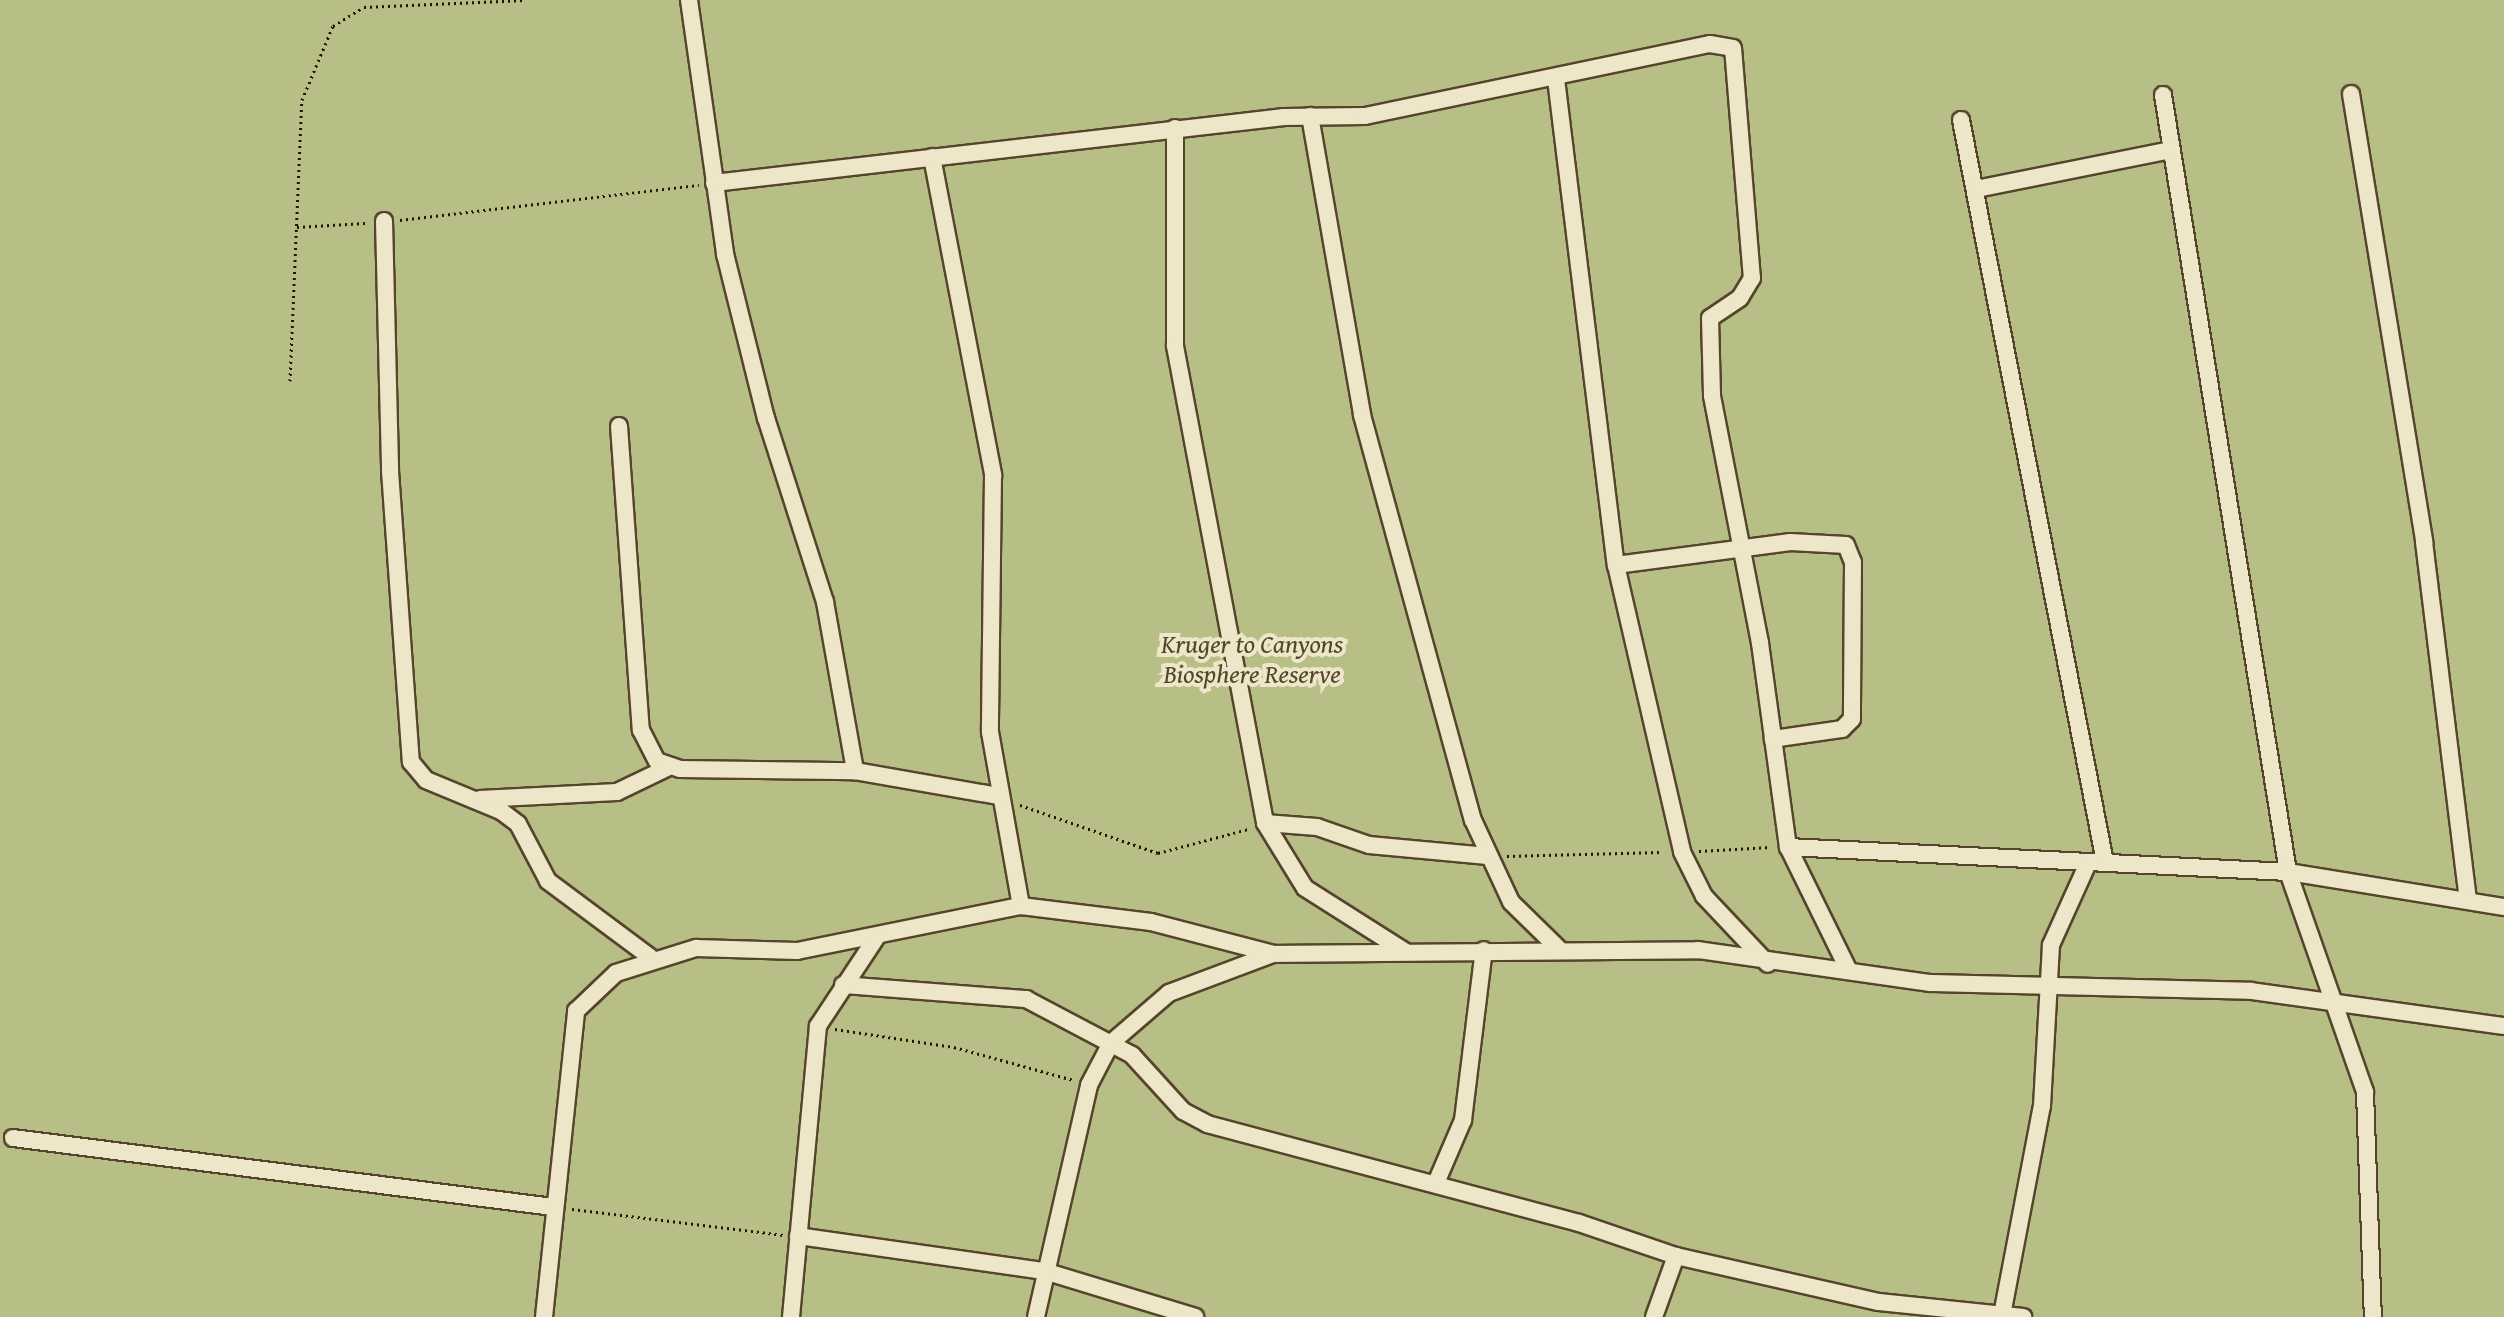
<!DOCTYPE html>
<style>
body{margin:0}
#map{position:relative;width:2504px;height:1317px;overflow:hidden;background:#e4d8aa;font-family:"Gentium Book Plus",serif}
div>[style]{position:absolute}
.green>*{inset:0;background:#b7be86;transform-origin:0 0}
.path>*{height:3px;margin-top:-1.5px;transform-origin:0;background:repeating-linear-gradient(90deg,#261301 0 2px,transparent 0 6px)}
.roads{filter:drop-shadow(2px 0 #56442b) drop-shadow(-2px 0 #56442b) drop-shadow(0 2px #56442b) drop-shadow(0 -2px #56442b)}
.minor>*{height:16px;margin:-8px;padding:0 8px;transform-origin:8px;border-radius:8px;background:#ede6c8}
span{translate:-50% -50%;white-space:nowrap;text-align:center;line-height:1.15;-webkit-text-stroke:8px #ede6c8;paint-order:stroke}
.park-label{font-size:26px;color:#524629;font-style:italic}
</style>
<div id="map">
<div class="green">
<i style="left:0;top:0;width:2504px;height:1317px"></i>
</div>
<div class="path">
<i style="left:400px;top:220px;width:301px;rotate:-6.7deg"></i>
<i style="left:297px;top:227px;width:68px;rotate:-3.4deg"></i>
<i style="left:290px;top:381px;width:281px;rotate:-87.6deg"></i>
<i style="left:302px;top:100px;width:80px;rotate:-67.3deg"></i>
<i style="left:333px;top:26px;width:36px;rotate:-32deg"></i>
<i style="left:364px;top:7px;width:162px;rotate:-2.5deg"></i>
<i style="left:1020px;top:805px;width:146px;rotate:19.2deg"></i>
<i style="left:1158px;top:853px;width:93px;rotate:-14.9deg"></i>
<i style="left:1699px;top:851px;width:72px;rotate:-3.2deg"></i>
<i style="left:1507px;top:856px;width:156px;rotate:-1.5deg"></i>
<i style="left:835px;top:1029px;width:120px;rotate:8.6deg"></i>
<i style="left:954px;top:1047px;width:124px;rotate:15.4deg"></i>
<i style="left:572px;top:1209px;width:213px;rotate:7deg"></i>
</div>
<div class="roads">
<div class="minor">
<i style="left:689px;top:0;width:257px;rotate:81.9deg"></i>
<i style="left:725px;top:254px;width:169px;rotate:76deg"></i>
<i style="left:766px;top:418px;width:193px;rotate:72.2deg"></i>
<i style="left:825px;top:602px;width:172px;rotate:79.9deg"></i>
<i style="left:1556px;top:79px;width:490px;rotate:83deg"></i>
<i style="left:1616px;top:565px;width:294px;rotate:77deg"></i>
<i style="left:1682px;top:852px;width:49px;rotate:63.4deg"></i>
<i style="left:1704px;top:896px;width:93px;rotate:46.7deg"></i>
<i style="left:2351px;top:94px;width:454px;rotate:80.7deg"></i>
<i style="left:2424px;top:542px;width:361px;rotate:83deg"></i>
<i style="left:2163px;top:95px;width:787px;rotate:80.86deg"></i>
<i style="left:2288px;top:872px;width:233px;rotate:70.7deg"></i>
<i style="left:2365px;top:1092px;width:225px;rotate:88deg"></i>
<i style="left:1310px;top:116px;width:303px;rotate:80.1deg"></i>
<i style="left:1362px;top:415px;width:420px;rotate:74.7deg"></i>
<i style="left:1473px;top:820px;width:90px;rotate:65.1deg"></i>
<i style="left:1511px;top:902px;width:70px;rotate:44.4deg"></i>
<i style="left:1961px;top:120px;width:756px;rotate:79.02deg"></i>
<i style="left:1175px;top:128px;width:218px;rotate:90deg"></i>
<i style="left:1175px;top:346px;width:485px;rotate:79.3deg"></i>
<i style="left:1265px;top:823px;width:76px;rotate:58.4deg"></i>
<i style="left:1305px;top:888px;width:120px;rotate:32.4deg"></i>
<i style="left:932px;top:157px;width:324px;rotate:79.1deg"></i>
<i style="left:993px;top:475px;width:257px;rotate:90.7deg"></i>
<i style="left:990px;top:732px;width:177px;rotate:79.9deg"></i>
<i style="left:714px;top:183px;width:574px;rotate:-6.6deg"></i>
<i style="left:1284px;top:117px;width:81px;rotate:-0.7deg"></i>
<i style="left:1365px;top:116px;width:352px;rotate:-11.8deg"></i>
<i style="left:1710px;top:44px;width:23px;rotate:10deg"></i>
<i style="left:1733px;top:48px;width:231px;rotate:85.3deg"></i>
<i style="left:1752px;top:278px;width:23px;rotate:121deg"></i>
<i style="left:1740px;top:298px;width:36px;rotate:146deg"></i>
<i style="left:1710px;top:318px;width:78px;rotate:88.5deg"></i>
<i style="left:1712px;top:396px;width:252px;rotate:79deg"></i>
<i style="left:1760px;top:643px;width:206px;rotate:82.2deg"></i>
<i style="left:1788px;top:847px;width:138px;rotate:63.8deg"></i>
<i style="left:1976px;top:189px;width:199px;rotate:-11.3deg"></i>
<i style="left:384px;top:221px;width:250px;rotate:88.6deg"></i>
<i style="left:390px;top:471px;width:292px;rotate:85.9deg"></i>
<i style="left:411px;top:762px;width:23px;rotate:50deg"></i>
<i style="left:426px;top:780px;width:81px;rotate:22.5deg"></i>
<i style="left:501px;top:811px;width:21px;rotate:37deg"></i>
<i style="left:518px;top:824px;width:64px;rotate:62.2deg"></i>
<i style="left:548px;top:881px;width:127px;rotate:36.7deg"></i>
<i style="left:619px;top:426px;width:305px;rotate:85.9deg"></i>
<i style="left:641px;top:730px;width:35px;rotate:63deg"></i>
<i style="left:657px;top:761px;width:24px;rotate:19deg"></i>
<i style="left:680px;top:769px;width:175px;rotate:0.7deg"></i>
<i style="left:855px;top:771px;width:145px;rotate:9.9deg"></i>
<i style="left:1616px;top:565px;width:176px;rotate:-7.5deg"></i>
<i style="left:1790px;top:542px;width:56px;rotate:3.1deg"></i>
<i style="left:1846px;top:545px;width:18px;rotate:68deg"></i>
<i style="left:1853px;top:562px;width:157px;rotate:90.4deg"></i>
<i style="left:1852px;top:719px;width:14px;rotate:135deg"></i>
<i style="left:1842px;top:729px;width:70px;rotate:171.8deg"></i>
<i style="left:480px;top:799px;width:137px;rotate:-2.9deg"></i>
<i style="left:617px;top:792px;width:58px;rotate:-25.7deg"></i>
<i style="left:1265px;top:823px;width:52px;rotate:4.4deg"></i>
<i style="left:1317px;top:827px;width:55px;rotate:19.1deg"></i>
<i style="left:1369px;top:845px;width:119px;rotate:5.3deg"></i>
<i style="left:1788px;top:847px;width:501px;rotate:2.86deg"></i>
<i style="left:2288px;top:872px;width:219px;rotate:9.2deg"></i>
<i style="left:843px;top:985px;width:184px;rotate:4.4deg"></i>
<i style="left:1026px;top:999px;width:120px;rotate:27.8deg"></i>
<i style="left:1132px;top:1055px;width:76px;rotate:47.7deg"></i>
<i style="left:1183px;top:1111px;width:27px;rotate:28deg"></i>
<i style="left:1207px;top:1124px;width:385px;rotate:14.9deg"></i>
<i style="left:1579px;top:1223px;width:102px;rotate:18.8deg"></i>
<i style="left:1676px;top:1256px;width:208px;rotate:12.8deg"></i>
<i style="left:1879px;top:1302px;width:145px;rotate:5.9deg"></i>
<i style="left:13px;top:1138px;width:544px;rotate:7.28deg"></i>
<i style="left:1436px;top:1183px;width:69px;rotate:-66.8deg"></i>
<i style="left:1463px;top:1120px;width:171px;rotate:-83deg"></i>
<i style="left:798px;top:1236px;width:248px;rotate:8.1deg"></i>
<i style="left:1044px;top:1271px;width:158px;rotate:16.9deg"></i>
<i style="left:2002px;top:1315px;width:213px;rotate:-79.2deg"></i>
<i style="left:2042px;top:1106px;width:161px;rotate:-86.8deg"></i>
<i style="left:2051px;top:945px;width:90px;rotate:-65.7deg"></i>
<i style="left:544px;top:1317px;width:308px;rotate:-84deg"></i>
<i style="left:576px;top:1011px;width:55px;rotate:-43.5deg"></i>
<i style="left:616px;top:973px;width:84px;rotate:-17.4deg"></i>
<i style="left:696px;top:948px;width:101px;rotate:1.7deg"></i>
<i style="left:797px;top:951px;width:228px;rotate:-11.4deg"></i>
<i style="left:1021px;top:906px;width:131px;rotate:7deg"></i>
<i style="left:1151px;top:922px;width:127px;rotate:14.6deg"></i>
<i style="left:1274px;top:954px;width:424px;rotate:-0.5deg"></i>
<i style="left:1698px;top:950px;width:234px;rotate:8.1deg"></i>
<i style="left:1930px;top:983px;width:321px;rotate:1.4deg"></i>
<i style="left:2251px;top:991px;width:255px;rotate:7.9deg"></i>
<i style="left:791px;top:1317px;width:292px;rotate:-84.7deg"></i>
<i style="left:818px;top:1026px;width:105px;rotate:-56.6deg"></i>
<i style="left:1036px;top:1317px;width:238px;rotate:-77.1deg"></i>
<i style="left:1089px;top:1085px;width:47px;rotate:-62.4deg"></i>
<i style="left:1111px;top:1043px;width:77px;rotate:-40.8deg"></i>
<i style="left:1169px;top:993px;width:111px;rotate:-20.6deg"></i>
<i style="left:1654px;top:1317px;width:65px;rotate:-70.2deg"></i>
</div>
</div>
<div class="park-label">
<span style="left:1252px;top:659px">Kruger to Canyons<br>Biosphere Reserve</span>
</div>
</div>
